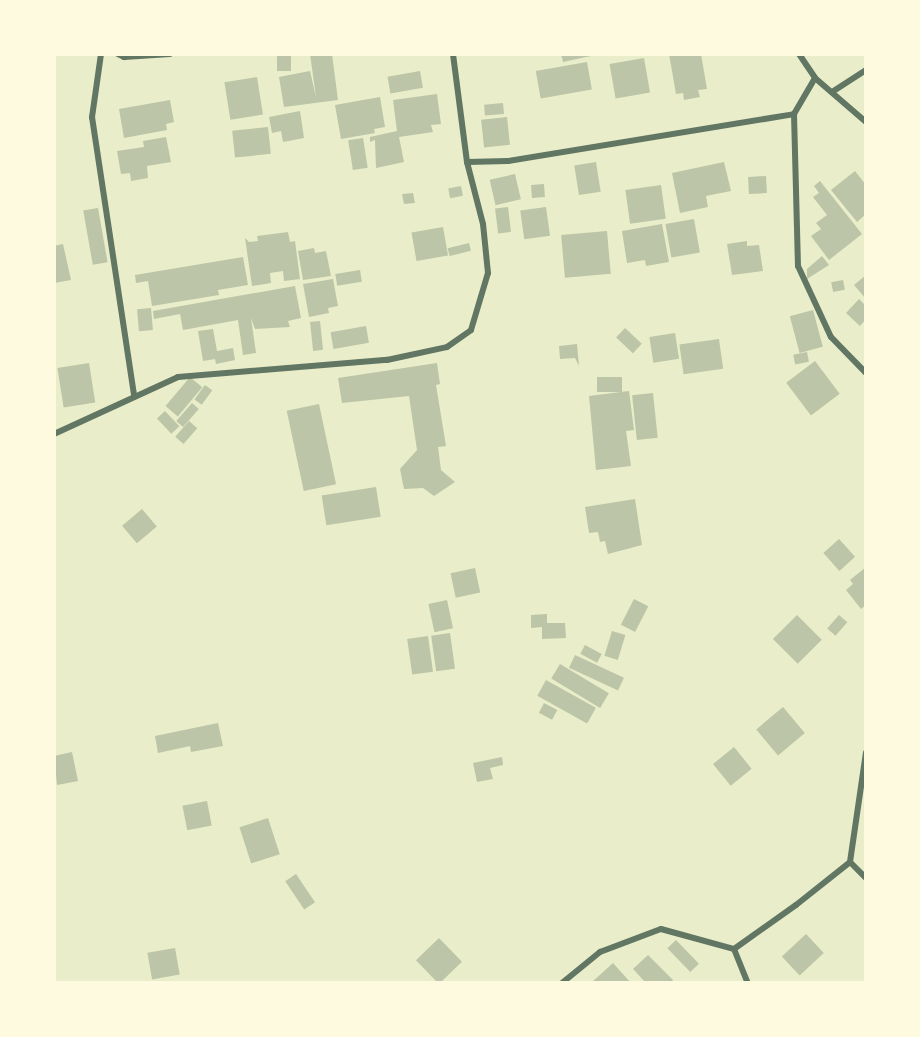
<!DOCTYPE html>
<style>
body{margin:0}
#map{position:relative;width:920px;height:1037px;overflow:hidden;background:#e9edc9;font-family:"Crimson Pro",serif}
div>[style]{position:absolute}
.building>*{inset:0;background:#bcc5a7;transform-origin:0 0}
.minor>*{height:6px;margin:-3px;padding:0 3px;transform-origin:3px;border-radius:3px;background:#617663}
span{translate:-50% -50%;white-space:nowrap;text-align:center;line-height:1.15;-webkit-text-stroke:4.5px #fefae0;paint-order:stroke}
.frame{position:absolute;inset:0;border:56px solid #fefae0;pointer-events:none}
</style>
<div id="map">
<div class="building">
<i style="left:277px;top:54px;width:14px;height:17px"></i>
<i style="clip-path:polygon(310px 54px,332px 54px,338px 100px,284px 107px,279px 77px,310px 71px,316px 97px)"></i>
<i style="clip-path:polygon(561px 54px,590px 54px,591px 56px,563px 62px)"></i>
<i style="clip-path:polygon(669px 54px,701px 54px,707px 89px,698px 90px,700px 97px,684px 100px,683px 93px,676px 94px)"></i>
<i style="left:644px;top:58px;width:35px;height:35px;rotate:80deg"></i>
<i style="left:587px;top:62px;width:28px;height:52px;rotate:80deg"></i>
<i style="left:420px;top:71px;width:17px;height:33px;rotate:80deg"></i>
<i style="left:257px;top:77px;width:38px;height:33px;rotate:81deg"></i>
<i style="clip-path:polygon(437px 94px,441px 124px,431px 125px,433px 132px,399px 137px,404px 162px,376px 168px,375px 140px,370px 142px,370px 137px,397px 131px,393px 100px)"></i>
<i style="clip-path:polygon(380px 97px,385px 127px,374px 129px,375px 133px,341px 139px,335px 105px)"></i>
<i style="clip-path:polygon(170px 100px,174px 122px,166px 124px,167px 130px,124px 138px,119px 109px)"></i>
<i style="left:503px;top:103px;width:11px;height:19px;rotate:85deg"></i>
<i style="clip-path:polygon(300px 111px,304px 138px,283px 142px,281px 131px,272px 133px,269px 117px)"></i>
<i style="left:507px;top:117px;width:28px;height:26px;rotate:84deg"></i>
<i style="left:268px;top:127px;width:27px;height:36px;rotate:84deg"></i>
<i style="clip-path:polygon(166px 137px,171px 162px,147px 166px,148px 178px,131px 181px,130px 173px,121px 174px,117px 151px,144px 147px,143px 141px)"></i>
<i style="left:363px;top:138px;width:30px;height:15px;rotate:81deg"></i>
<i style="left:596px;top:162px;width:30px;height:22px;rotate:81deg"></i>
<i style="clip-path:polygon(724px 162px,731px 191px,706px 196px,708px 207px,680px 213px,672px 173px)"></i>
<i style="clip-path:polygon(855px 171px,866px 185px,866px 214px,857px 222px,831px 190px)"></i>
<i style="left:515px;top:174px;width:26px;height:26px;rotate:77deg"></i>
<i style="left:766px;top:176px;width:17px;height:18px;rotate:87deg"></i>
<i style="clip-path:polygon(820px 181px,862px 234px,829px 260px,811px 236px,821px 229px,816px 223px,827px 215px,813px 197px,819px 193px,814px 186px)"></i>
<i style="left:544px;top:184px;width:13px;height:13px;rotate:86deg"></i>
<i style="left:661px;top:185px;width:34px;height:36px;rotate:82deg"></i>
<i style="left:461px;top:186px;width:10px;height:13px;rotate:79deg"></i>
<i style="clip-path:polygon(413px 193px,415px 203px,404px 204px,402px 194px)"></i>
<i style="left:508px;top:207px;width:25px;height:13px;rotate:83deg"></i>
<i style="left:546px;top:207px;width:29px;height:26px;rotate:82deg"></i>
<i style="left:98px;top:208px;width:55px;height:15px;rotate:80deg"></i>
<i style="left:694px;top:219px;width:34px;height:29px;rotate:80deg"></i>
<i style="clip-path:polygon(662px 224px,669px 262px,646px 266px,645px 260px,627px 263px,622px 231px)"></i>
<i style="left:443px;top:227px;width:29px;height:32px;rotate:80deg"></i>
<i style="left:607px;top:231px;width:43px;height:46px;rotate:85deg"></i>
<i style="clip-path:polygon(288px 232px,290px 242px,295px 241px,300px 279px,284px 281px,283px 271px,270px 273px,271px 283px,252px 286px,245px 238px,249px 242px,258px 241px,257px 236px)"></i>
<i style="clip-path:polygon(747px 241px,747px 246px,759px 245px,763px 271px,732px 275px,727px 244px)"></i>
<i style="left:469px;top:243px;width:8px;height:22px;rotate:76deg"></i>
<i style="clip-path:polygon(63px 244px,71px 280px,54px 283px,54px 246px)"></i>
<i style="clip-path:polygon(314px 248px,315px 253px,326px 251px,331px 276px,303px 280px,298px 251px)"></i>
<i style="clip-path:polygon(822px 256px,829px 265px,807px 279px,807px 269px)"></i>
<i style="clip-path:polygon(243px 257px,248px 285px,218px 290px,219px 295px,152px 306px,148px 281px,136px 283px,135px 275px)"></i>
<i style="left:360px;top:270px;width:12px;height:25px;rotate:81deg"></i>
<i style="clip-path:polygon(866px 275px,866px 299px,854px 285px)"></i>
<i style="clip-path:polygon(333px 279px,338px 306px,328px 308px,329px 313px,309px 317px,303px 284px)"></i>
<i style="left:843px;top:280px;width:10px;height:12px;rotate:79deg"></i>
<i style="clip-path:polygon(295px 286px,301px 318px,288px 321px,290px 327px,255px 329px,251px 318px,256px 353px,243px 355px,238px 320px,183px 330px,180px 314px,154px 319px,153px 311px)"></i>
<i style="clip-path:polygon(859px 299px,866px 306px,866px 319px,860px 326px,846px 313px)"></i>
<i style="left:151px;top:308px;width:22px;height:14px;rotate:85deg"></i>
<i style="left:813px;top:310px;width:38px;height:24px;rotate:75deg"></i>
<i style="left:320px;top:321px;width:29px;height:10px;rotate:84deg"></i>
<i style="left:366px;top:326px;width:17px;height:36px;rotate:80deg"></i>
<i style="left:625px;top:328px;width:23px;height:13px;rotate:43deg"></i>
<i style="clip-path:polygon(213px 329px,217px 351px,233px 348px,235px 360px,216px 364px,215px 359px,203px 361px,198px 331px)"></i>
<i style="left:675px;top:333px;width:26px;height:26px;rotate:81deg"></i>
<i style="left:719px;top:339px;width:30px;height:40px;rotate:82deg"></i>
<i style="clip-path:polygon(577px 344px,579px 366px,575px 358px,560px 359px,559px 346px)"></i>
<i style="left:807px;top:352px;width:10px;height:14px;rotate:79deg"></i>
<i style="left:815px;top:361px;width:41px;height:36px;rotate:53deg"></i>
<i style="left:89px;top:363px;width:40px;height:32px;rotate:81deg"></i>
<i style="clip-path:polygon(437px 363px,440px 384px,436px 385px,446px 446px,438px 447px,441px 470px,455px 482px,434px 496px,423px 488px,404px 489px,400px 469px,417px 450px,409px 396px,342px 403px,338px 378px)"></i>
<i style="left:190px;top:377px;width:16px;height:38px;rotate:40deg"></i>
<i style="left:597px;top:377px;width:25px;height:15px"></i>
<i style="left:205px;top:385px;width:9px;height:18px;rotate:36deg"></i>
<i style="clip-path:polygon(629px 391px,634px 430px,626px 431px,631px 466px,596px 470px,589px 396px)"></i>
<i style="left:653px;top:393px;width:45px;height:21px;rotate:84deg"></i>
<i style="left:192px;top:403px;width:9px;height:24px;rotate:41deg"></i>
<i style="left:319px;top:404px;width:82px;height:33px;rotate:78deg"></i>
<i style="left:165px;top:411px;width:21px;height:11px;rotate:47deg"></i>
<i style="left:189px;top:421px;width:11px;height:21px;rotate:41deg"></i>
<i style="left:376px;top:487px;width:30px;height:55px;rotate:81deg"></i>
<i style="clip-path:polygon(635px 499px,642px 545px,608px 554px,605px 541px,600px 542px,598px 532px,589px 533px,585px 507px)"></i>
<i style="left:142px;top:509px;width:23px;height:26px;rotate:50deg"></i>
<i style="left:839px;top:539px;width:24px;height:21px;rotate:48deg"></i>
<i style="clip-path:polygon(866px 567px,866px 605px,861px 609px,846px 590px,853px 584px,850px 580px)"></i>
<i style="left:475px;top:568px;width:25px;height:25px;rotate:78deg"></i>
<i style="left:634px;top:599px;width:16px;height:29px;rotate:27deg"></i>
<i style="left:447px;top:600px;width:29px;height:19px;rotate:78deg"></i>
<i style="clip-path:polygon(547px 614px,547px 623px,565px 623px,566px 638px,542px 639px,542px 627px,531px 628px,531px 615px)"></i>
<i style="left:797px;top:615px;width:35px;height:34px;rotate:45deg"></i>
<i style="left:839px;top:615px;width:11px;height:18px;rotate:41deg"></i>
<i style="left:612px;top:631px;width:14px;height:26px;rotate:17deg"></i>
<i style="left:450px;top:633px;width:36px;height:19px;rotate:82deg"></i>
<i style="left:428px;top:636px;width:36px;height:21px;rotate:82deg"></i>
<i style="left:585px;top:645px;width:19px;height:10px;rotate:28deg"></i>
<i style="left:575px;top:655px;width:54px;height:14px;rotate:25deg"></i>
<i style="left:560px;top:664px;width:57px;height:17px;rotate:31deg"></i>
<i style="left:546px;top:680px;width:57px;height:18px;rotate:29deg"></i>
<i style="left:544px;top:703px;width:15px;height:11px;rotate:28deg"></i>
<i style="left:783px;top:707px;width:34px;height:35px;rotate:50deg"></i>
<i style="clip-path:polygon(218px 723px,223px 746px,191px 752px,190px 746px,158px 753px,155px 736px)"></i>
<i style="left:734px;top:747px;width:28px;height:27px;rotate:51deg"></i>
<i style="clip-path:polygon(72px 752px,78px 781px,57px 785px,54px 756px)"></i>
<i style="clip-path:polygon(502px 757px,503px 765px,490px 768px,493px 779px,477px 782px,473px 763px)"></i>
<i style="left:207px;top:801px;width:25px;height:25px;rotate:79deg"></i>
<i style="left:268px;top:818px;width:38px;height:30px;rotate:72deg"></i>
<i style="left:296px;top:874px;width:34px;height:13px;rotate:56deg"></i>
<i style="left:806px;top:934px;width:26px;height:33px;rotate:47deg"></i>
<i style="left:439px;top:938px;width:33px;height:32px;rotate:46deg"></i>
<i style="left:676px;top:940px;width:33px;height:12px;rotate:46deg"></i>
<i style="left:175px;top:948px;width:27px;height:28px;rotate:80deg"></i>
<i style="clip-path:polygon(648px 955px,673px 980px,670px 983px,646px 983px,633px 969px)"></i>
<i style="clip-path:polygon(613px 963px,631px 983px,591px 983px)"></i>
</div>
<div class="minor">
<i style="left:101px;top:54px;width:64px;rotate:98.1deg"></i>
<i style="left:92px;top:117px;width:282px;rotate:81.4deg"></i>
<i style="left:118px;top:54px;width:7px;rotate:27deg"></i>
<i style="left:124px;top:57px;width:46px;rotate:-3.7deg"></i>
<i style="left:799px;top:54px;width:29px;rotate:56deg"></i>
<i style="left:815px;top:78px;width:67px;rotate:40.8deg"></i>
<i style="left:815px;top:78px;width:42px;rotate:120.3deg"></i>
<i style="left:794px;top:114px;width:152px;rotate:88.5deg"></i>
<i style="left:798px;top:266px;width:78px;rotate:65.1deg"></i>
<i style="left:831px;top:337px;width:50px;rotate:45.8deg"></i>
<i style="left:832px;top:92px;width:40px;rotate:-32.9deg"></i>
<i style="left:467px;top:162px;width:41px;rotate:-1.4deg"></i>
<i style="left:508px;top:161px;width:290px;rotate:-9.3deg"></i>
<i style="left:54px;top:434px;width:136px;rotate:-24.7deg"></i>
<i style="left:178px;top:377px;width:210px;rotate:-4.7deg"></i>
<i style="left:387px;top:360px;width:61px;rotate:-12.2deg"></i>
<i style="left:447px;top:347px;width:29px;rotate:-35deg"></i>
<i style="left:471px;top:330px;width:59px;rotate:-73.4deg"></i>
<i style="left:488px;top:273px;width:49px;rotate:-95.8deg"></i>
<i style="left:483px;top:224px;width:64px;rotate:-104.5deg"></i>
<i style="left:467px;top:162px;width:109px;rotate:-97.4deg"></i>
<i style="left:850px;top:862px;width:23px;rotate:45deg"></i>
<i style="left:734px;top:949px;width:37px;rotate:68deg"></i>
<i style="left:562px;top:983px;width:49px;rotate:-39.2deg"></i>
<i style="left:600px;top:952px;width:65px;rotate:-20.7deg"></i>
<i style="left:661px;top:929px;width:76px;rotate:15.3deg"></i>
<i style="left:734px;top:949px;width:76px;rotate:-35.4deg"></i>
<i style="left:796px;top:905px;width:69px;rotate:-38.5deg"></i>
<i style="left:850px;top:862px;width:111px;rotate:-81.7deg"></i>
</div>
<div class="frame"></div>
</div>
